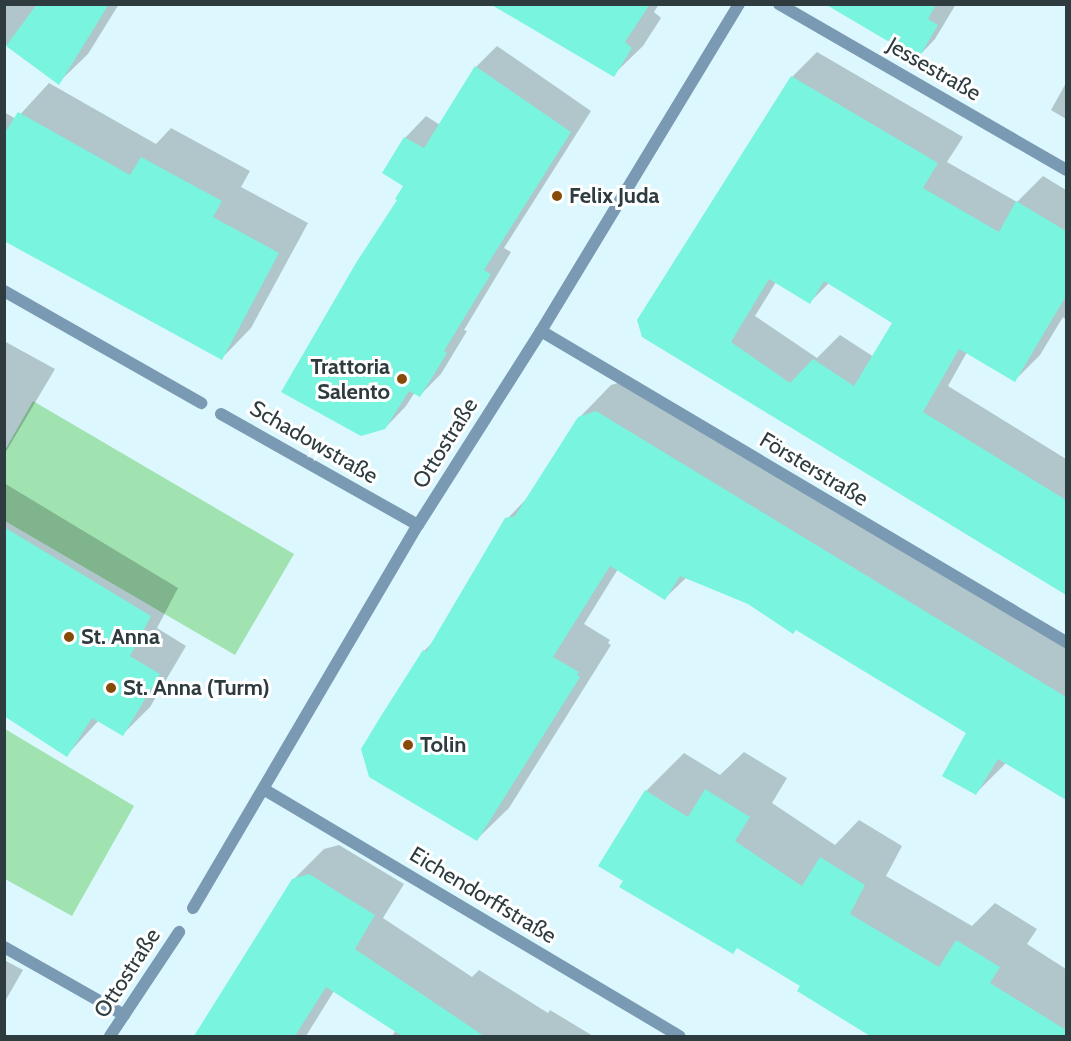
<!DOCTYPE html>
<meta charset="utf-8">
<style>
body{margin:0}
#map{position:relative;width:1071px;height:1041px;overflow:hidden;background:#dcf8fe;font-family:Cabin,sans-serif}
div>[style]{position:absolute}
.green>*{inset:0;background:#a0e2b0}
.shadow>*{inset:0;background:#0003}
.building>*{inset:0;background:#78f4df}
.minor>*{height:12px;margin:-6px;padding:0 6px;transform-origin:6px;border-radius:6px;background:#7a9ab3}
.dots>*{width:16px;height:16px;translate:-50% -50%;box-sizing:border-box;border:3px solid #fff;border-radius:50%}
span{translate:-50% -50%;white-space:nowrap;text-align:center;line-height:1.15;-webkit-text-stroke:6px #fff;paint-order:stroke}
.street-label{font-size:22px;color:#2e3c3f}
.poi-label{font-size:22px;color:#2e3c3f;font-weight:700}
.left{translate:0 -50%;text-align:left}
.right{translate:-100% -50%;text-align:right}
.frame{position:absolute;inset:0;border:6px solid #2e3c3f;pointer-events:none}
</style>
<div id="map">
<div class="green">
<i style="clip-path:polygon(33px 401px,294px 554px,235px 655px,5px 521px,5px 450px)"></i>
<i style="clip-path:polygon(5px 729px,134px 806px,72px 916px,5px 879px)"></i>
</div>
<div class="shadow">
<i style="clip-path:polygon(4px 4px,119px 4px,88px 54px,58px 83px,4px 43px)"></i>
<i style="clip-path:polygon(507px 4px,659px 4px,654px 12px,661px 18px,643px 46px,613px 75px)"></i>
<i style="clip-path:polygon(835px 4px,956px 4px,935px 39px,918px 57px)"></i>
<i style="clip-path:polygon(497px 46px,591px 111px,504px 248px,511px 252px,464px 330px,467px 331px,441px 374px,420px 395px,415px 392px,406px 406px,385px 428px,399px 200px,405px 186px,405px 138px,426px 116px,440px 125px,476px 67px)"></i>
<i style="clip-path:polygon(evenodd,817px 52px,963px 137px,947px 162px,1017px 202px,1043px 176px,1066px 190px,1066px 320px,1063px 317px,1040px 355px,1015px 380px,967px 352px,948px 386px,1066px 459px,1066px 592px,643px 336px,792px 77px,817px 52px,776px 282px,810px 302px,829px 283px,894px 323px,874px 357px,840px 335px,817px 358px,755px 316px,776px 282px)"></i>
<i style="clip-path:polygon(49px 83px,156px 144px,171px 128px,250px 171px,241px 187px,308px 223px,251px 328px,222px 358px,4px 239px,4px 112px,16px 119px)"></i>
<i style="clip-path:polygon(1066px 83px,1066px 119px,1051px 110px)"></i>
<i style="clip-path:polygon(4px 341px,55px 369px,4px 455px)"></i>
<i style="clip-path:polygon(629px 380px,1066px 647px,1066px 798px,1007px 762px,976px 793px,968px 733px,797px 628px,749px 603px,687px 577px,665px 598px,618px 569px,584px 624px,610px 640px,608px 643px,611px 645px,509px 808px,477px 839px,363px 749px,424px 651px,435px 640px,507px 519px,530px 495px,579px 418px,611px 385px)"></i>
<i style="clip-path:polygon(4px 483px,178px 588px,157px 628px,186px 646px,150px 707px,123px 734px,99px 720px,67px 755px,4px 715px)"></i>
<i style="clip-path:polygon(744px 752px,787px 778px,772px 803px,835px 845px,859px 820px,902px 846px,886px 876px,972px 926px,995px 903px,1037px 929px,1027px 944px,1066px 969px,1066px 1036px,873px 1036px,799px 991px,802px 985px,738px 947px,733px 952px,625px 880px,646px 791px,684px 753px,720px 775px)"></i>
<i style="clip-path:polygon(339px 845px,404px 884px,383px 918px,472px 977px,479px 970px,548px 1013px,550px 1010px,593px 1036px,392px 1036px,396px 1030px,334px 991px,306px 1036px,195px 1036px,293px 880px,324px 849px)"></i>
<i style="clip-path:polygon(4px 960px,23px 970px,4px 1003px)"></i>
</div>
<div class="building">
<i style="clip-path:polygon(37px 4px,109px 4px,59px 85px,6px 46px)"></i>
<i style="clip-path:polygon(490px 4px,650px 4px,625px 42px,632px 48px,614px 77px)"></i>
<i style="clip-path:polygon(825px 4px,936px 4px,928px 19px,938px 25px,918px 59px)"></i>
<i style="clip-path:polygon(475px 66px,571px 132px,484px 270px,491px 274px,444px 351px,447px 353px,420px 397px,409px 391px,385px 429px,361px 436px,281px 392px,356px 263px,397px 200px,395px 199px,403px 186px,382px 173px,404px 137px,424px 148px)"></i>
<i style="clip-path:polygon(evenodd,791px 76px,938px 163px,923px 188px,999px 232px,1016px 201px,1066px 231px,1066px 296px,1015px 382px,959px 349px,923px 412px,1066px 500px,1066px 595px,642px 337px,637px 320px,791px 76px,769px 279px,810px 304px,824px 281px,892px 323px,854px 386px,813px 359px,790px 383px,731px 342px,769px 279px)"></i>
<i style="clip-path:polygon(18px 112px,130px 175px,141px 157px,222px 201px,213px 217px,279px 253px,222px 360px,4px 241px,4px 134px)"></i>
<i style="clip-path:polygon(596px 411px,1066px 697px,1066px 800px,998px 759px,976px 795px,942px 776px,966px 733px,796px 630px,793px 634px,748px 604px,680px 576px,665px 600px,610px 566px,553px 657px,579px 672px,577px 675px,580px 677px,477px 841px,369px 777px,361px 749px,381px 716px,423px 650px,426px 652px,505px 518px,515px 516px,578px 417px)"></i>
<i style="clip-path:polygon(4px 527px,151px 616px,130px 656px,160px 674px,123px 736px,92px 718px,67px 757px,4px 716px)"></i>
<i style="clip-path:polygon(705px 789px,750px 817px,735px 841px,802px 886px,820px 857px,865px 885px,850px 914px,939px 967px,956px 940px,1000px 967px,990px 983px,1066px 1030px,1066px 1036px,870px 1036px,797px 991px,800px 986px,737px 948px,733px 954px,619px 887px,623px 881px,598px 866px,645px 790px,688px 817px)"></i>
<i style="clip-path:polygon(309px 874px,375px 915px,355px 949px,484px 1036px,402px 1036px,326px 987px,295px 1036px,194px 1036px,292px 879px)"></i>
</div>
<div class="minor">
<i style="left:779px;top:4px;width:332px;rotate:30deg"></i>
<i style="left:4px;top:291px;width:227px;rotate:29.6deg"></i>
<i style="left:541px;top:331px;width:610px;rotate:30.64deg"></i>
<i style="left:221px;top:414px;width:226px;rotate:29.4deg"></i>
<i style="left:265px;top:790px;width:482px;rotate:30.7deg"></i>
<i style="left:193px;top:908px;width:444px;rotate:-59.6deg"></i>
<i style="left:418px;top:525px;width:230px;rotate:-57.6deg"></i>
<i style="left:541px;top:331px;width:382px;rotate:-58.8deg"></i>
<i style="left:4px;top:947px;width:138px;rotate:29.5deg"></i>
<i style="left:110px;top:1036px;width:125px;rotate:-56.4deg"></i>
</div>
<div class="dots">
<i style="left:557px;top:196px;background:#874b07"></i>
<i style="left:402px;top:379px;background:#874b07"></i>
<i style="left:69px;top:637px;background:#874b07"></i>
<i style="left:111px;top:688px;background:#874b07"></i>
<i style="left:408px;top:745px;background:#874b07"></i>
</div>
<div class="street-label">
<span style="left:934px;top:69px;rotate:30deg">Jessestraße</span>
<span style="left:314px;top:442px;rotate:30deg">Schadowstraße</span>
<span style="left:445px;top:443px;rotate:-58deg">Ottostraße</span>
<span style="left:814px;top:469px;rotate:31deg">Försterstraße</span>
<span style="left:483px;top:895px;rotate:31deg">Eichendorffstraße</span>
<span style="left:127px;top:973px;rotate:-57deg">Ottostraße</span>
</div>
<div class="poi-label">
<span class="left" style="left:569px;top:196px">Felix Juda</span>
<span class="right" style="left:390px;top:379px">Trattoria<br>Salento</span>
<span class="left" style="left:81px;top:637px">St. Anna</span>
<span class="left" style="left:123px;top:688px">St. Anna (Turm)</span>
<span class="left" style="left:420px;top:745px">Tolin</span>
</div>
<div class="frame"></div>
</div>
